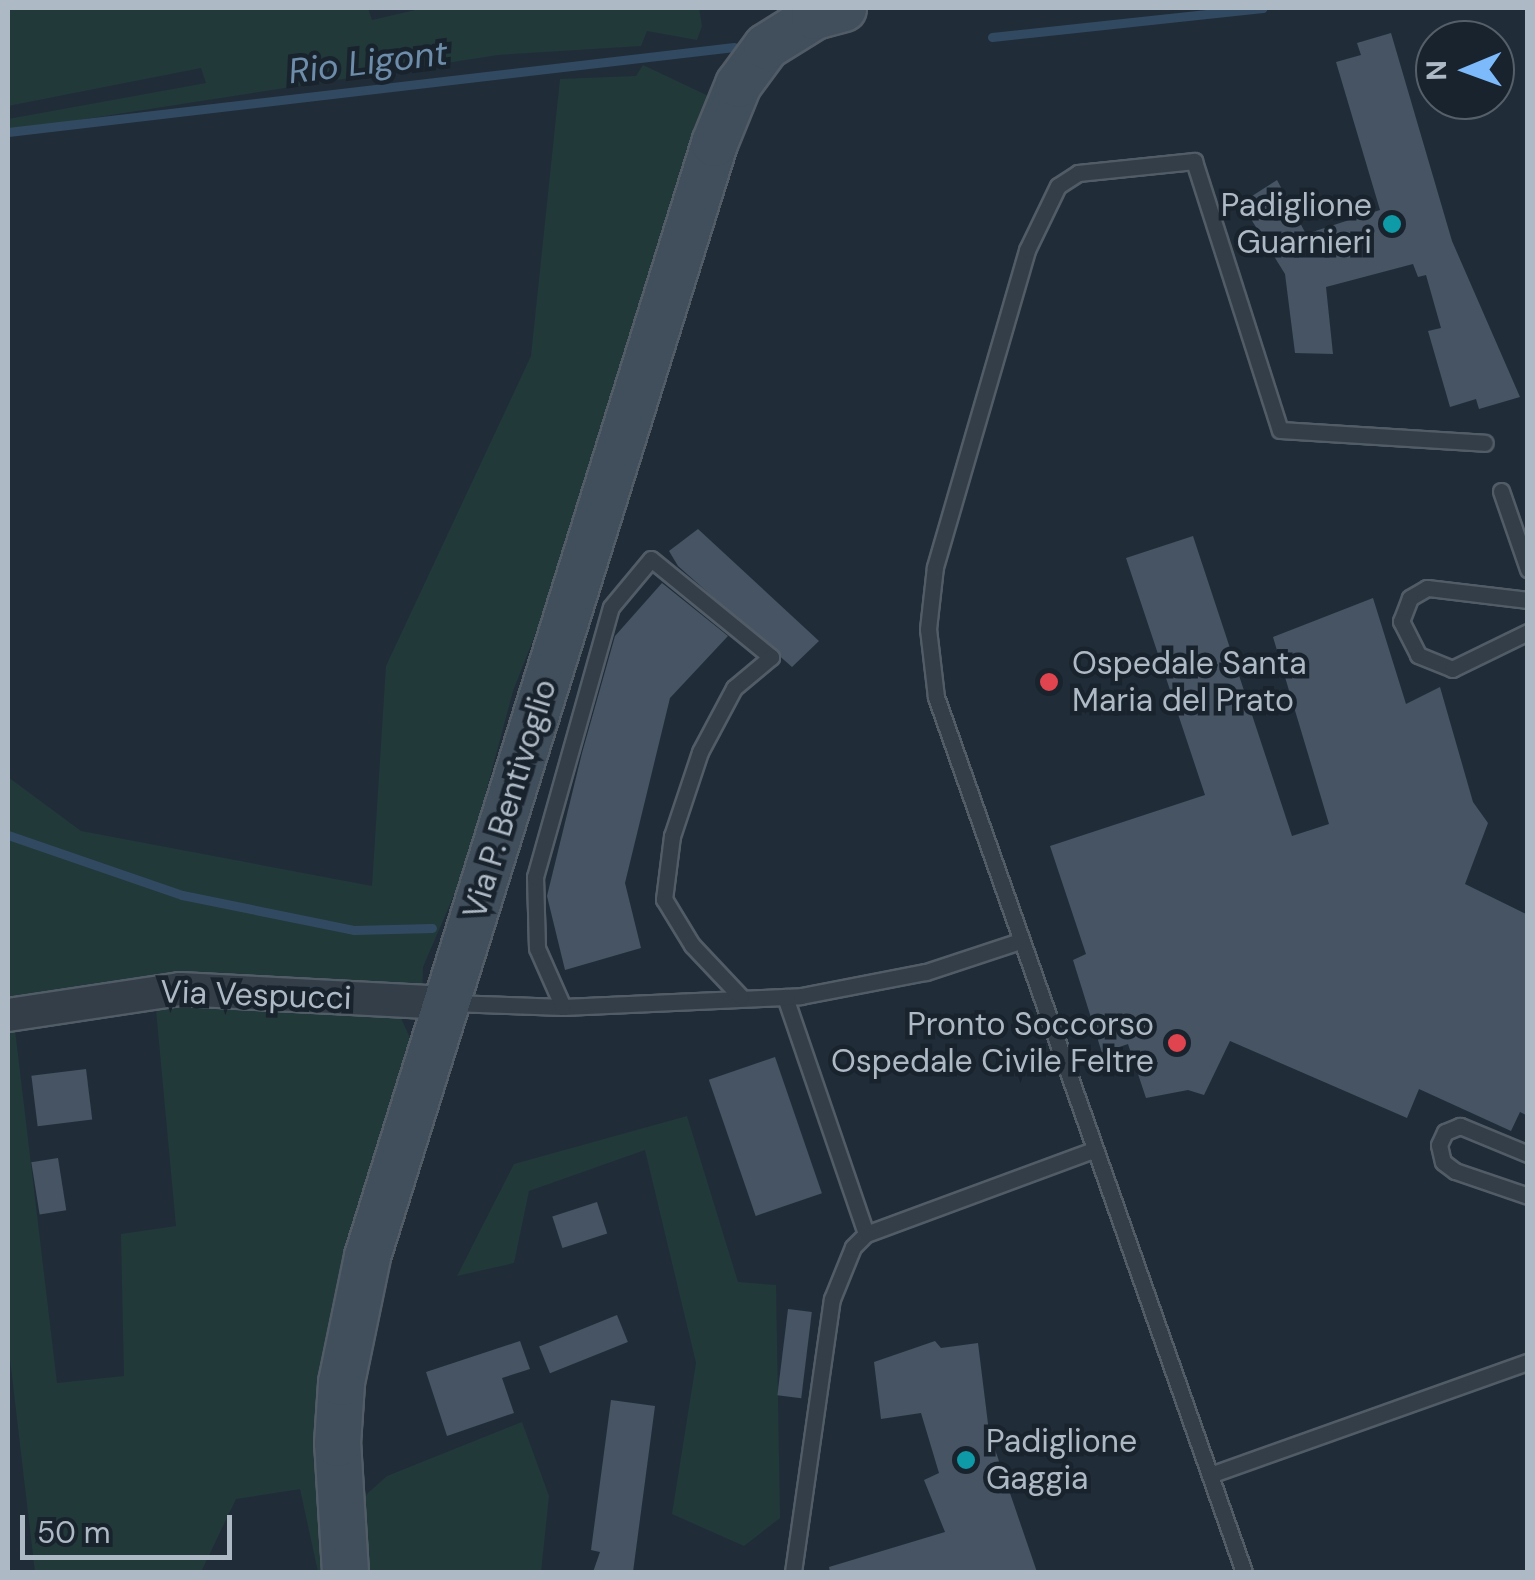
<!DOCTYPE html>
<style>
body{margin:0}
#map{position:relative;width:1535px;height:1580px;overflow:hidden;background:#202d39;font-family:"DM Sans",sans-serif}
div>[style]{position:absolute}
.green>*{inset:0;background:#22393a}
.stream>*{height:9px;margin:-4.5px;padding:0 4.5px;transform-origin:4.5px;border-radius:4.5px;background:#324a61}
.building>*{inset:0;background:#465463;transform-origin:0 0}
.roads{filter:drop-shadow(2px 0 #515c67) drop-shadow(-2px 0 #515c67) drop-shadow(0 2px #515c67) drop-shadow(0 -2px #515c67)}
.lane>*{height:15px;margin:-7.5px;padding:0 7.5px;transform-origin:7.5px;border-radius:7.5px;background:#333e49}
.street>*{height:32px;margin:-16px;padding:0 16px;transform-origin:16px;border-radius:16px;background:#333e49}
.secondary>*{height:45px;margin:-22.5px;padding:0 22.5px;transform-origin:22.5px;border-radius:22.5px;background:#414e5c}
.dots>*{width:28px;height:28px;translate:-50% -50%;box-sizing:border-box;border:5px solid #19232d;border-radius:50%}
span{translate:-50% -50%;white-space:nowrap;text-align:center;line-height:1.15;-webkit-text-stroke:9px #19232d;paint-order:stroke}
.poi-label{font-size:32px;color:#aeb9c6}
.right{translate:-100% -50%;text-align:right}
.left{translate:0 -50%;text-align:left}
.street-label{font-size:32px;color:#aeb9c6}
.water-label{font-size:35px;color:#6d8daa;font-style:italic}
.frame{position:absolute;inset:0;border:10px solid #aeb9c6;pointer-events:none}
.north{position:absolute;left:1415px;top:20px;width:100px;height:100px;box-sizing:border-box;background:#19232d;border:2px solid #555f6a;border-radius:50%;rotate:269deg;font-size:28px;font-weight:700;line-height:40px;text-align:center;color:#aeb9c6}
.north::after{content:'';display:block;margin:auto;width:35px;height:45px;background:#7dbafb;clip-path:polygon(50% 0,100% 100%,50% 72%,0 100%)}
.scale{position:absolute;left:20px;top:1515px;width:212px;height:45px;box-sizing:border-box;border:5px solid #aeb9c6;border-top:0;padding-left:12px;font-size:30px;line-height:35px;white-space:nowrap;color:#aeb9c6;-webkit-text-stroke:8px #19232d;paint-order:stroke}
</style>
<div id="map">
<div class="green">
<i style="clip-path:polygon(8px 8px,368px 8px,372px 20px,424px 8px,699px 8px,702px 26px,697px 40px,647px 31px,641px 46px,498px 55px,8px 131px,8px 119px,206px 83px,201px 68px,8px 106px)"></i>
<i style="clip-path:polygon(evenodd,643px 65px,719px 101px,602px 464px,513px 691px,466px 867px,423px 967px,422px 1001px,399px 1014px,412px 1042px,330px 1572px,318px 1572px,300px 1489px,236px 1499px,201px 1572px,35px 1572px,8px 1342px,8px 777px,81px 831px,372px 886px,386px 666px,531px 356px,560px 79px,636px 76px,643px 65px,155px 999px,176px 1226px,121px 1234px,124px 1376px,57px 1383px,15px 1030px,155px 999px)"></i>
<i style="clip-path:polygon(687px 1116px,738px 1282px,776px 1285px,780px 1518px,744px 1546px,672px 1514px,696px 1363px,645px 1150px,529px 1191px,514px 1263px,457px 1276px,514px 1164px)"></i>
<i style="clip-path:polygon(522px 1422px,549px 1496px,541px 1572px,368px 1572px,358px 1507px,368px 1493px,387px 1476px)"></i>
</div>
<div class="stream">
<i style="left:992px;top:37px;width:272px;rotate:-6.1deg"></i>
<i style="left:8px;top:132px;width:731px;rotate:-6.68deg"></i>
<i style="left:8px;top:835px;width:184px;rotate:19deg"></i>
<i style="left:182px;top:895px;width:176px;rotate:11.5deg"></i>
<i style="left:354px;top:930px;width:78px;rotate:-1.5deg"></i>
</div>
<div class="building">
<i style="clip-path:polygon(1391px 33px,1452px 241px,1520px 397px,1479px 409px,1476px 399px,1450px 407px,1428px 331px,1441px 328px,1426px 275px,1418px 277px,1413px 264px,1326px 287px,1333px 354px,1295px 353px,1285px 274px,1241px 203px,1277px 180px,1306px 234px,1380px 210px,1336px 62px,1361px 55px,1357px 43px)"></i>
<i style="clip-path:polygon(698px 529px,819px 641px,792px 667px,678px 566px,669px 551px)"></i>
<i style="clip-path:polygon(1193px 536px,1292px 836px,1329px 824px,1273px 637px,1373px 598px,1406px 704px,1440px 687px,1473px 802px,1488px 823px,1465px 884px,1528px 915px,1528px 1116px,1520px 1112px,1511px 1131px,1419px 1089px,1407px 1118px,1230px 1041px,1204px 1095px,1188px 1090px,1146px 1098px,1128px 1044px,1102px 1053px,1073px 960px,1086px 954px,1050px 846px,1205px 795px,1126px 558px)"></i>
<i style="clip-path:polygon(662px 583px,728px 636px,670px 698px,625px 883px,641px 948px,565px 970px,547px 896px,582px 753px,615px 636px)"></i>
<i style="left:775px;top:1057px;width:144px;height:70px;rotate:71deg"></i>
<i style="left:86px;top:1069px;width:51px;height:55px;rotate:83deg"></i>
<i style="left:58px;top:1158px;width:53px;height:27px;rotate:81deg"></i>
<i style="left:597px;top:1202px;width:33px;height:47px;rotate:72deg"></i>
<i style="left:788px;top:1309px;width:24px;height:87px;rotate:7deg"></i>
<i style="left:617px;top:1315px;width:29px;height:84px;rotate:68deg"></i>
<i style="clip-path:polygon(520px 1341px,530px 1369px,502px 1378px,514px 1413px,447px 1436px,426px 1372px)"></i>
<i style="clip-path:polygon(935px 1341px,941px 1348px,978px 1343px,989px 1432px,1037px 1572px,830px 1572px,829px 1567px,945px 1532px,924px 1480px,939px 1473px,921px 1413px,881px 1419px,874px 1362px)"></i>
<i style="clip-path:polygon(611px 1400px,655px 1406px,633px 1572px,593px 1572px,600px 1552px,591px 1550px)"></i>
</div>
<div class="roads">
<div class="lane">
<i style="left:1501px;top:491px;width:83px;rotate:70.9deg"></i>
<i style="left:1528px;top:600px;width:102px;rotate:-173.2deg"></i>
<i style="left:1427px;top:588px;width:20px;rotate:150deg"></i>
<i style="left:1410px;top:598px;width:25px;rotate:111deg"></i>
<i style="left:1401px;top:621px;width:38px;rotate:63deg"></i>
<i style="left:1418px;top:655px;width:37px;rotate:22deg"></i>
<i style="left:1452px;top:669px;width:85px;rotate:-26deg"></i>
<i style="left:785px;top:997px;width:250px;rotate:71.1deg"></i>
<i style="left:452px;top:1003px;width:111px;rotate:2.1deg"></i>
<i style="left:563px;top:1007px;width:238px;rotate:-2.6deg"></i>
<i style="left:801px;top:996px;width:127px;rotate:-10.9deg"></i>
<i style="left:926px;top:972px;width:99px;rotate:-18.3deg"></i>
<i style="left:563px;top:1007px;width:64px;rotate:-113.8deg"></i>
<i style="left:537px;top:948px;width:71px;rotate:-91.6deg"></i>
<i style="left:535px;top:877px;width:280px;rotate:-74.3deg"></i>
<i style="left:611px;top:607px;width:62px;rotate:-50.2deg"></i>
<i style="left:651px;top:559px;width:155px;rotate:39.2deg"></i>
<i style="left:771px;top:657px;width:48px;rotate:140deg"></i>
<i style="left:734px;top:688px;width:72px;rotate:118deg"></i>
<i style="left:700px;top:752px;width:89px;rotate:108.4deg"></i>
<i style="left:672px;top:836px;width:64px;rotate:97.2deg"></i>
<i style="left:664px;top:899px;width:54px;rotate:58.7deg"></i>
<i style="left:692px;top:945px;width:71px;rotate:46.7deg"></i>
<i style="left:1528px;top:1154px;width:74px;rotate:-157.6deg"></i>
<i style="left:1460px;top:1126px;width:16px;rotate:158deg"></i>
<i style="left:1445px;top:1132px;width:14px;rotate:115deg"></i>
<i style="left:1439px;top:1145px;width:17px;rotate:77deg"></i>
<i style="left:1443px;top:1162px;width:15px;rotate:37deg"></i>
<i style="left:1455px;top:1171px;width:77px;rotate:18.9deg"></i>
<i style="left:1210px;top:1475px;width:337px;rotate:-19.6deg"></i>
<i style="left:793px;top:1572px;width:276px;rotate:-81.9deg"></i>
<i style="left:832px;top:1299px;width:56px;rotate:-68deg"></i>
<i style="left:853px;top:1247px;width:18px;rotate:-45deg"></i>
<i style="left:866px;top:1234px;width:242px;rotate:-20.3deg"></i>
<i style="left:1244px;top:1572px;width:928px;rotate:-109.39deg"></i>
<i style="left:936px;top:697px;width:68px;rotate:-96.7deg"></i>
<i style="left:928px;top:629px;width:62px;rotate:-83.6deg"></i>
<i style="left:935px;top:567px;width:330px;rotate:-73.8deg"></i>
<i style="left:1027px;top:250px;width:71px;rotate:-64.2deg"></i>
<i style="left:1058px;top:186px;width:24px;rotate:-33deg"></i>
<i style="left:1078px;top:173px;width:117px;rotate:-5.9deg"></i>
<i style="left:1194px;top:161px;width:282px;rotate:72.3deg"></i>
<i style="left:1280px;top:430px;width:205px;rotate:3.6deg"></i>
</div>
<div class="street">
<i style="left:8px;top:1015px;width:174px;rotate:-8.6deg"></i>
<i style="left:180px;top:989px;width:267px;rotate:3deg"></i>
</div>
<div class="secondary">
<i style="left:345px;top:1572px;width:129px;rotate:-93.5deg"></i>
<i style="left:337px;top:1443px;width:61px;rotate:-86.2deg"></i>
<i style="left:341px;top:1382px;width:129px;rotate:-78.3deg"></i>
<i style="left:367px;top:1256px;width:1166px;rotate:-72.68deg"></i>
<i style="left:714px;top:143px;width:64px;rotate:-67.9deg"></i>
<i style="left:738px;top:84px;width:47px;rotate:-53.6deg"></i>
<i style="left:766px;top:46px;width:57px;rotate:-32deg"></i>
<i style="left:814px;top:16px;width:30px;rotate:-15deg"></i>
</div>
</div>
<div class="dots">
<i style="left:1392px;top:224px;background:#0f9aa8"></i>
<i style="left:1049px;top:682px;background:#e0444e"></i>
<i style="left:1177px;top:1043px;background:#e0444e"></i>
<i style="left:966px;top:1460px;background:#0f9aa8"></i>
</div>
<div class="poi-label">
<span class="right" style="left:1372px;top:224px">Padiglione<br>Guarnieri</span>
<span class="left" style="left:1072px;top:682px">Ospedale Santa<br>Maria del Prato</span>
<span class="right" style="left:1154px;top:1043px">Pronto Soccorso<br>Ospedale Civile Feltre</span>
<span class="left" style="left:986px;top:1460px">Padiglione<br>Gaggia</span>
</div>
<div class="street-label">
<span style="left:510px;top:799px;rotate:-73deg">Via P. Bentivoglio</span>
<span style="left:256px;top:995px;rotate:2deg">Via Vespucci</span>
</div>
<div class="water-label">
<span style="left:368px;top:62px;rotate:-7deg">Rio Ligont</span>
</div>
<div class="frame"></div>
<div class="north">N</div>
<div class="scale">50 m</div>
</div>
